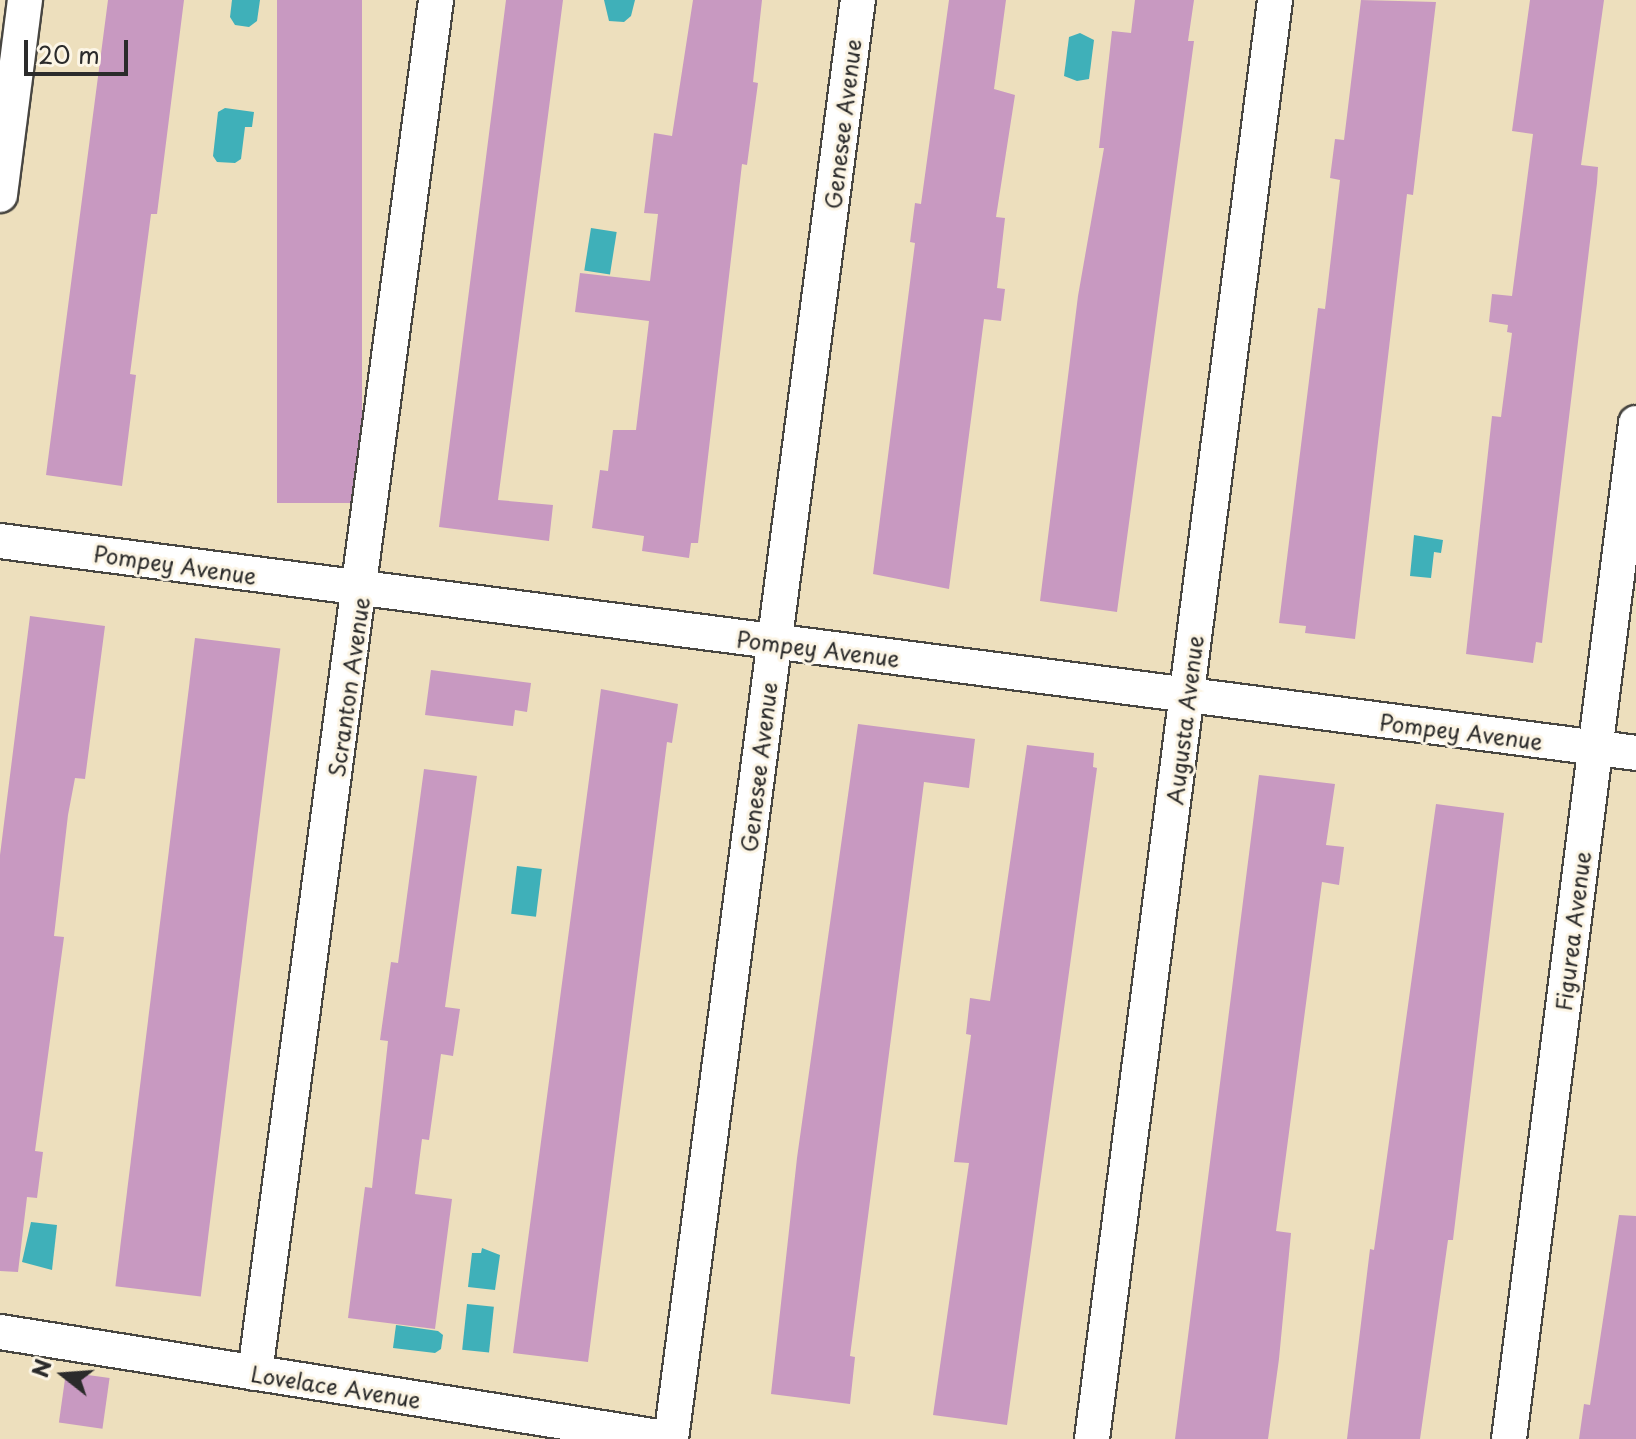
<!DOCTYPE html>
<style>
body{margin:0}
#map{position:relative;width:1636px;height:1439px;overflow:hidden;background:#eddfbd;font-family:"Playpen Sans",sans-serif}
div>[style]{position:absolute}
.water>*{inset:0;background:#3fb0b9;transform-origin:0 0}
.building>*{inset:0;background:#c899c1;transform-origin:0 0}
.roads{filter:drop-shadow(2px 0 #484641) drop-shadow(-2px 0 #484641) drop-shadow(0 2px #484641) drop-shadow(0 -2px #484641)}
.minor>*{height:34px;margin:-17px;padding:0 17px;transform-origin:17px;border-radius:17px;background:#fff}
span{translate:-50% -50%;white-space:nowrap;text-align:center;line-height:1.15;-webkit-text-stroke:6px #fcf5e5;paint-order:stroke}
.street-label{font-size:22px;color:#2b2b2b}
.north{position:absolute;left:24px;top:1335px;width:80px;height:80px;-webkit-text-stroke:6px #fcf5e5;paint-order:stroke;rotate:287deg;font-size:22px;font-weight:700;line-height:32px;text-align:center;color:#2b2b2b}
.north::after{content:'';display:block;margin:auto;width:28px;height:36px;background:#2b2b2b;clip-path:polygon(50% 0,100% 100%,50% 72%,0 100%)}
.scale{position:absolute;left:24px;top:40px;width:104px;height:36px;box-sizing:border-box;border:4px solid #2b2b2b;border-top:0;padding-left:10px;font-size:24px;line-height:28px;white-space:nowrap;color:#2b2b2b;-webkit-text-stroke:6px #fcf5e5;paint-order:stroke}
</style>
<div id="map">
<div class="water">
<i style="clip-path:polygon(232px 0,260px 0,257px 21px,249px 27px,235px 25px,230px 17px)"></i>
<i style="clip-path:polygon(604px 0,635px 0,631px 16px,624px 22px,609px 21px)"></i>
<i style="clip-path:polygon(1080px 33px,1094px 40px,1089px 79px,1077px 81px,1064px 76px,1069px 37px)"></i>
<i style="clip-path:polygon(225px 108px,254px 112px,252px 127px,245px 127px,241px 159px,235px 163px,217px 162px,213px 156px,218px 112px)"></i>
<i style="left:591px;top:228px;width:26px;height:43px;rotate:9deg"></i>
<i style="clip-path:polygon(1414px 535px,1443px 540px,1441px 553px,1434px 552px,1431px 578px,1410px 576px)"></i>
<i style="left:517px;top:866px;width:25px;height:48px;rotate:7deg"></i>
<i style="clip-path:polygon(31px 1222px,57px 1225px,52px 1270px,22px 1262px)"></i>
<i style="clip-path:polygon(482px 1248px,500px 1255px,495px 1290px,468px 1287px,472px 1253px,481px 1253px)"></i>
<i style="left:467px;top:1304px;width:27px;height:46px;rotate:6deg"></i>
<i style="clip-path:polygon(396px 1325px,438px 1331px,443px 1335px,441px 1349px,435px 1353px,393px 1348px)"></i>
</div>
<div class="building">
<i style="clip-path:polygon(108px 0,184px 0,157px 214px,151px 214px,130px 374px,136px 375px,122px 486px,46px 475px)"></i>
<i style="left:277px;top:0;width:85px;height:503px"></i>
<i style="clip-path:polygon(506px 0,563px 0,498px 500px,553px 505px,549px 541px,439px 527px)"></i>
<i style="clip-path:polygon(693px 0,762px 0,753px 82px,758px 83px,747px 165px,742px 164px,698px 543px,691px 543px,689px 558px,642px 551px,644px 536px,592px 528px,600px 470px,608px 471px,613px 430px,636px 430px,649px 321px,575px 312px,580px 273px,650px 281px,658px 214px,644px 213px,654px 133px,672px 136px)"></i>
<i style="clip-path:polygon(949px 0,1006px 0,994px 89px,1015px 95px,996px 217px,1005px 218px,997px 288px,1005px 289px,1001px 321px,984px 319px,949px 589px,873px 574px,915px 243px,910px 242px,915px 203px,921px 204px)"></i>
<i style="clip-path:polygon(1135px 0,1194px 0,1188px 41px,1194px 41px,1117px 612px,1040px 601px,1078px 296px,1104px 148px,1099px 148px,1112px 31px,1131px 33px)"></i>
<i style="clip-path:polygon(1361px 0,1436px 2px,1413px 195px,1407px 194px,1355px 639px,1305px 633px,1306px 626px,1279px 623px,1318px 308px,1325px 309px,1340px 180px,1330px 178px,1335px 139px,1344px 140px)"></i>
<i style="clip-path:polygon(1530px 0,1604px 0,1581px 165px,1598px 167px,1597px 183px,1542px 643px,1536px 642px,1533px 663px,1466px 654px,1492px 416px,1501px 417px,1512px 333px,1507px 332px,1508px 325px,1489px 322px,1492px 294px,1512px 296px,1533px 134px,1512px 131px)"></i>
<i style="clip-path:polygon(30px 616px,105px 626px,85px 779px,75px 778px,68px 815px,54px 936px,64px 937px,35px 1151px,43px 1152px,37px 1198px,27px 1197px,18px 1272px,0 1271px,0 855px)"></i>
<i style="left:195px;top:638px;width:86px;height:653px;rotate:7deg"></i>
<i style="clip-path:polygon(431px 670px,531px 683px,527px 712px,515px 710px,513px 726px,425px 715px)"></i>
<i style="clip-path:polygon(601px 689px,678px 704px,672px 743px,667px 742px,588px 1362px,513px 1353px)"></i>
<i style="clip-path:polygon(858px 724px,975px 739px,969px 788px,924px 782px,850px 1356px,855px 1357px,850px 1404px,771px 1394px,797px 1158px)"></i>
<i style="clip-path:polygon(1027px 745px,1094px 753px,1093px 767px,1097px 768px,1007px 1425px,933px 1415px,969px 1163px,954px 1162px,971px 1035px,966px 1034px,970px 998px,990px 1001px)"></i>
<i style="clip-path:polygon(424px 769px,477px 776px,445px 1007px,460px 1009px,453px 1056px,441px 1054px,429px 1140px,422px 1139px,415px 1194px,452px 1199px,435px 1329px,348px 1318px,365px 1187px,372px 1188px,388px 1041px,380px 1040px,391px 962px,398px 963px)"></i>
<i style="clip-path:polygon(1259px 775px,1335px 784px,1326px 845px,1344px 847px,1339px 885px,1322px 882px,1276px 1231px,1291px 1233px,1279px 1359px,1268px 1439px,1175px 1439px)"></i>
<i style="clip-path:polygon(1436px 804px,1504px 813px,1453px 1240px,1448px 1240px,1420px 1439px,1347px 1439px,1370px 1249px,1374px 1250px)"></i>
<i style="clip-path:polygon(1619px 1215px,1636px 1216px,1636px 1439px,1579px 1439px,1584px 1404px,1590px 1405px)"></i>
<i style="left:66px;top:1372px;width:44px;height:51px;rotate:8deg"></i>
</div>
<div class="roads">
<div class="minor">
<i style="left:0;top:195px;width:197px;rotate:-82.7deg"></i>
<i style="left:0;top:541px;width:1650px;rotate:7.38deg"></i>
<i style="left:0;top:1332px;width:679px;rotate:9.06deg"></i>
<i style="left:255px;top:1373px;width:1385px;rotate:-82.49deg"></i>
<i style="left:671px;top:1439px;width:1451px;rotate:-82.6deg"></i>
<i style="left:1092px;top:1439px;width:1451px;rotate:-82.75deg"></i>
<i style="left:1509px;top:1439px;width:1024px;rotate:-82.87deg"></i>
</div>
</div>
<div class="street-label">
<span style="left:842px;top:124px;rotate:-83deg">Genesee Avenue</span>
<span style="left:175px;top:564px;rotate:8deg">Pompey Avenue</span>
<span style="left:818px;top:648px;rotate:7deg">Pompey Avenue</span>
<span style="left:348px;top:687px;rotate:-82deg">Scranton Avenue</span>
<span style="left:1184px;top:720px;rotate:-83deg">Augusta Avenue</span>
<span style="left:1461px;top:731px;rotate:7deg">Pompey Avenue</span>
<span style="left:758px;top:767px;rotate:-83deg">Genesee Avenue</span>
<span style="left:1572px;top:931px;rotate:-83deg">Figurea Avenue</span>
<span style="left:336px;top:1386px;rotate:9deg">Lovelace Avenue</span>
</div>
<div class="north">N</div>
<div class="scale">20 m</div>
</div>
